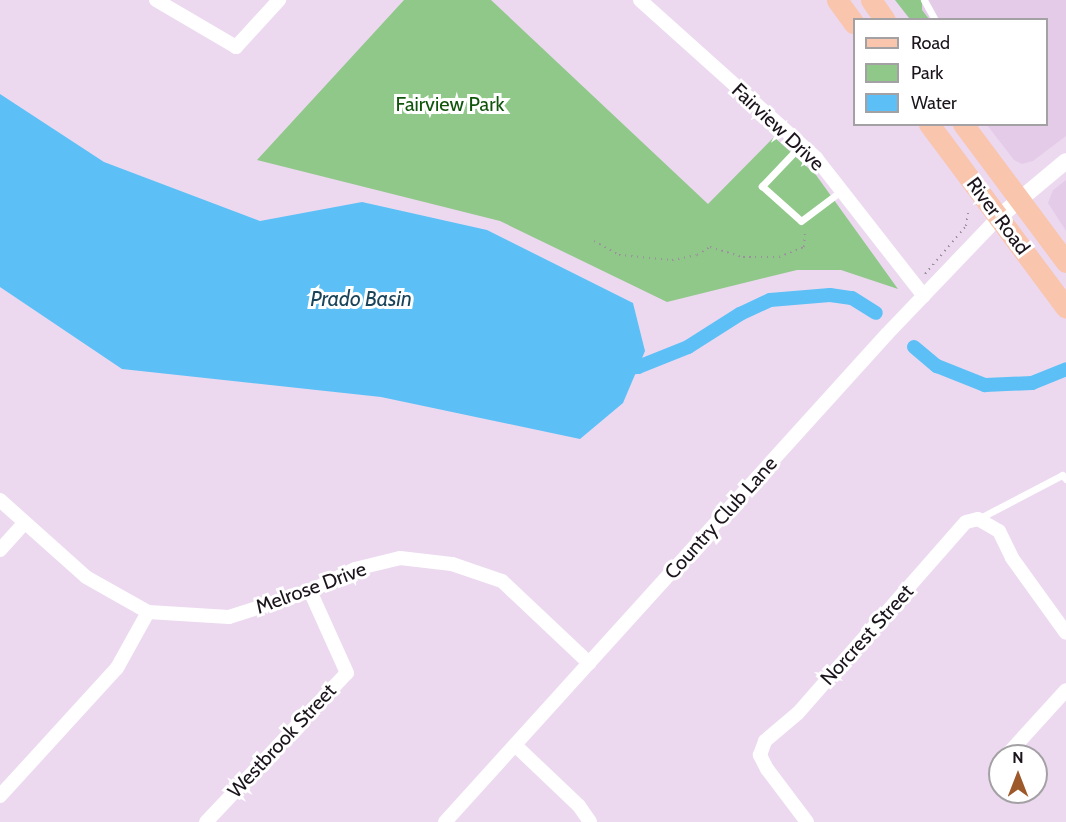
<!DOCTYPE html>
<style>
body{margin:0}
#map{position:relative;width:1066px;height:822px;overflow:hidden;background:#ecd9f0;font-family:Cabin,sans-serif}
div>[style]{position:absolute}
.built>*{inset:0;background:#e4cce9}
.green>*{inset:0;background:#8fc889}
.water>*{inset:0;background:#5cc0f6}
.canal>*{height:14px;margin:-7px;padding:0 7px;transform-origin:7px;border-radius:7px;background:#5cc0f6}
.path>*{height:2px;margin-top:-1px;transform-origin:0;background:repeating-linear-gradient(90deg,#9d8fa0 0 1.5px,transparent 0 6px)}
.service>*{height:7px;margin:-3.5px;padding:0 3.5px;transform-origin:3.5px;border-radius:3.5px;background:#fff}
.minor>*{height:14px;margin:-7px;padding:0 7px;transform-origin:7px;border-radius:7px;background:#fff}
.tertiary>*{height:16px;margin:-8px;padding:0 8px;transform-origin:8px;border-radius:8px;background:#fff}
.primary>*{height:21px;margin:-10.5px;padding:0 10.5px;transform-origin:10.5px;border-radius:10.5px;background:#f9c5ac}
span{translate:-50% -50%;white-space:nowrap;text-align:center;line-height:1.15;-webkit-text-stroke:6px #fff;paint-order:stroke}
.park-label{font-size:20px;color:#11550d}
.street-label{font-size:20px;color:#1b141c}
.water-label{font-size:21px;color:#1a445a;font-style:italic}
.legend{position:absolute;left:853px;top:18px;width:195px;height:108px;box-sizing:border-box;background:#fff;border:2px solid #a4a1a4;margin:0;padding:8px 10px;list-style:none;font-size:18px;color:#1b141c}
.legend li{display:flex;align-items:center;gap:12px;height:30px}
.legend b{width:30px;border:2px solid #a4a1a4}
.north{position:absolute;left:988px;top:744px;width:60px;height:60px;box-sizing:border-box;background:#fff;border:2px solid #a4a1a4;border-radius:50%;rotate:0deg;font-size:16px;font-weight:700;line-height:24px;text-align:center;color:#1b141c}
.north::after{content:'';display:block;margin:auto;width:21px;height:27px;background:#9d592a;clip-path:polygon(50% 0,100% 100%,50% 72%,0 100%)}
</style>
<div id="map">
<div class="built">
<i style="clip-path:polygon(895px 0,1066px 0,1066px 136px,1033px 161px,1022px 164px,1014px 160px,987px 125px,1046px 124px,1046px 20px,909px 19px)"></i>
<i style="clip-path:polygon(1066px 180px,1066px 231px,1048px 203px,1053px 190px)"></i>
</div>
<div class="green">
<i style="clip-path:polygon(404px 0,491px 0,708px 204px,774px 137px,816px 175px,898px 289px,841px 270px,797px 270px,667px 302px,500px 221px,257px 160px)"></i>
<i style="clip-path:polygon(895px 0,922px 0,922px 10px,929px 19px,910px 19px)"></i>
</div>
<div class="water">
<i style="clip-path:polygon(0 94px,104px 162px,260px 221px,362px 202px,487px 230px,633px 303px,645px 351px,623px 403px,580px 439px,381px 397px,122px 369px,0 287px)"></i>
</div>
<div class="canal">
<i style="left:914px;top:347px;width:30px;rotate:40deg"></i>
<i style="left:937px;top:366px;width:52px;rotate:21.6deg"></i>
<i style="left:985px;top:385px;width:47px;rotate:-2.4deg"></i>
<i style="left:1032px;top:383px;width:37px;rotate:-22deg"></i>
<i style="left:621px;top:368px;width:17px;rotate:-3deg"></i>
<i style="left:638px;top:367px;width:54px;rotate:-21.8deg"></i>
<i style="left:688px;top:347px;width:62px;rotate:-32.4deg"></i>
<i style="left:740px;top:314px;width:33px;rotate:-25deg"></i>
<i style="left:770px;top:300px;width:60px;rotate:-4.8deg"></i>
<i style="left:830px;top:295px;width:22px;rotate:8deg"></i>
<i style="left:852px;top:298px;width:28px;rotate:32deg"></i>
</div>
<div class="path">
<i style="left:594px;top:241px;width:29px;rotate:29deg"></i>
<i style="left:619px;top:255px;width:53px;rotate:5.4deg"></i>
<i style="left:672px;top:260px;width:25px;rotate:-11deg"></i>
<i style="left:697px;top:255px;width:15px;rotate:-32deg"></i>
<i style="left:710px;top:247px;width:34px;rotate:17deg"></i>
<i style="left:743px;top:257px;width:36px"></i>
<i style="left:779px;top:257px;width:27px;rotate:-22deg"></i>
<i style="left:804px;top:247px;width:16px;rotate:-86deg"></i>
<i style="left:925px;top:274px;width:63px;rotate:-49.5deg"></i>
<i style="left:966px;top:226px;width:18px;rotate:-81deg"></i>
</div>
<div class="service">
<i style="left:924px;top:0;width:23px;rotate:61deg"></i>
<i style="left:801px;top:145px;width:57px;rotate:133.6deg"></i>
<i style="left:762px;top:186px;width:52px;rotate:41.9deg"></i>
<i style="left:801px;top:221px;width:50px;rotate:-36.9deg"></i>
<i style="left:978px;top:519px;width:95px;rotate:-27.6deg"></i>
<i style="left:1062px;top:475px;width:6px;rotate:45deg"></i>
</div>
<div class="minor">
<i style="left:156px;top:0;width:93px;rotate:30.4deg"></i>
<i style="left:236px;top:47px;width:64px;rotate:-47.5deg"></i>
<i style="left:640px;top:0;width:237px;rotate:41.9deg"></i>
<i style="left:816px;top:158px;width:175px;rotate:52deg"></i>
<i style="left:0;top:500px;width:115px;rotate:41.8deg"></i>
<i style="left:86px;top:577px;width:71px;rotate:29.4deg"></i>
<i style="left:148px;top:612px;width:81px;rotate:3.5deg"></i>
<i style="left:229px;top:617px;width:85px;rotate:-17.8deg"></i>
<i style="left:310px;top:591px;width:50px;rotate:-26.1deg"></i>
<i style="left:355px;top:569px;width:46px;rotate:-13.7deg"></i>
<i style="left:400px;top:558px;width:52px;rotate:6.6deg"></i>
<i style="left:452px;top:564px;width:53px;rotate:18.8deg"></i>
<i style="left:502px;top:581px;width:120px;rotate:43.3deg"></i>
<i style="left:0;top:550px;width:36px;rotate:-48deg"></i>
<i style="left:515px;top:745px;width:88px;rotate:43.6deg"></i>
<i style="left:579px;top:806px;width:19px;rotate:55deg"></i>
<i style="left:1006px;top:756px;width:89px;rotate:-47.7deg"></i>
<i style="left:996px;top:768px;width:6px;rotate:-51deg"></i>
<i style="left:0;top:796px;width:173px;rotate:-47.6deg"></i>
<i style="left:117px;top:668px;width:64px;rotate:-61deg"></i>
<i style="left:206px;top:822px;width:205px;rotate:-46.6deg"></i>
<i style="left:347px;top:673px;width:90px;rotate:-114.3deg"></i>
<i style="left:445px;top:822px;width:658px;rotate:-47.83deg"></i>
<i style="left:887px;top:334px;width:162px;rotate:-46.3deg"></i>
<i style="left:807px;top:822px;width:66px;rotate:-127deg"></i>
<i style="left:767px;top:769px;width:16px;rotate:-117deg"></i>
<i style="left:760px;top:755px;width:15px;rotate:-70deg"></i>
<i style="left:765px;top:741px;width:43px;rotate:-40.3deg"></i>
<i style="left:798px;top:713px;width:254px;rotate:-48.7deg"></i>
<i style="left:966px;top:522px;width:12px;rotate:-14deg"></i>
<i style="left:978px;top:519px;width:24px;rotate:30deg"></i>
<i style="left:999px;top:531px;width:30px;rotate:64deg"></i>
<i style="left:1012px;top:558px;width:92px;rotate:54.2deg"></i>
</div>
<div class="tertiary">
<i style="left:999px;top:217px;width:87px;rotate:-39.9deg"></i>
</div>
<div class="primary">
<i style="left:837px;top:0;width:29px;rotate:54deg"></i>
<i style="left:871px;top:0;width:24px;rotate:55deg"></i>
<i style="left:929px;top:124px;width:229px;rotate:53.3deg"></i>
<i style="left:963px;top:124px;width:172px;rotate:53.3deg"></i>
</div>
<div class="park-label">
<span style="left:450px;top:104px">Fairview Park</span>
</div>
<div class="street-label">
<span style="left:778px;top:127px;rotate:43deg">Fairview Drive</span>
<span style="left:998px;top:216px;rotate:53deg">River Road</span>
<span style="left:721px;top:518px;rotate:-48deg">Country Club Lane</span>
<span style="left:311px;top:588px;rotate:-20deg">Melrose Drive</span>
<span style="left:867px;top:635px;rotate:-48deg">Norcrest Street</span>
<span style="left:282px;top:741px;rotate:-47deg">Westbrook Street</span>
</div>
<div class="water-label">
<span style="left:361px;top:299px">Prado Basin</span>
</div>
<ul class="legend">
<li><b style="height:8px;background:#f9c5ac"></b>Road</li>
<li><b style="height:16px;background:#8fc889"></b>Park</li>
<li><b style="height:16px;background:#5cc0f6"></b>Water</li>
</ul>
<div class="north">N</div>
</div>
